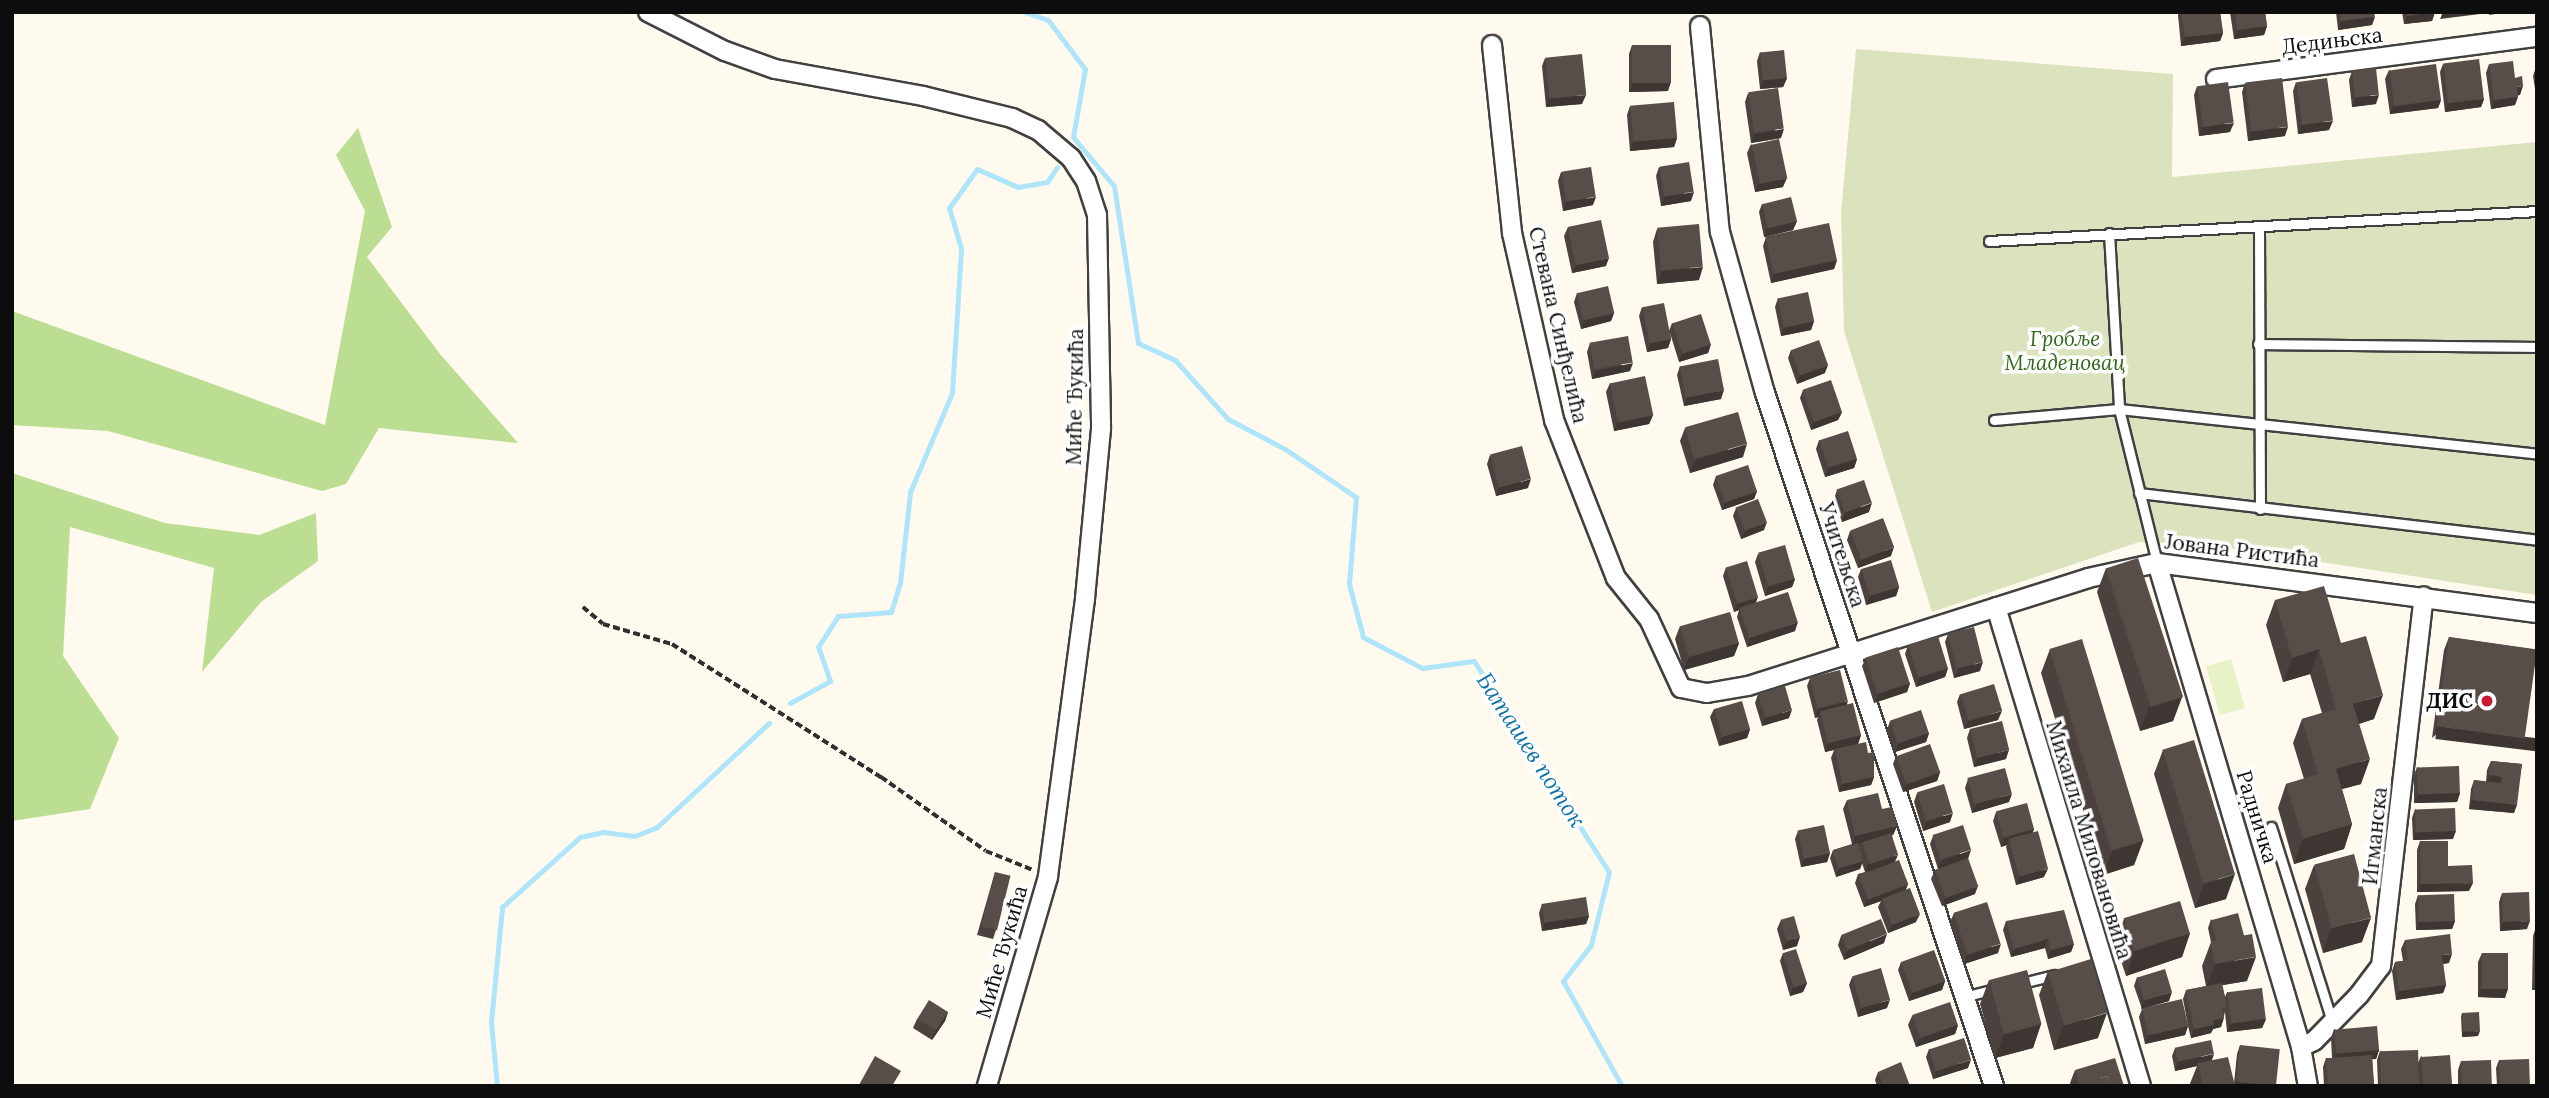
<!DOCTYPE html>
<meta charset="utf-8">
<style>
body{margin:0}
#map{position:relative;width:2549px;height:1098px;overflow:hidden;background:#fffaed;font-family:Lora,serif}
div>[style]{position:absolute}
.forest>*{inset:0;background:#bbde92}
.cemetery>*{inset:0;background:#dae3bd}
.pitch>*{inset:0;background:#e7f3c6;transform-origin:0 0}
.stream>*{height:5px;margin:-2.5px;padding:0 2.5px;transform-origin:2.5px;border-radius:2.5px;background:#aee5fa}
.path>*{height:3.5px;margin-top:-1.75px;transform-origin:0;background:repeating-linear-gradient(90deg,#2f2f2f 0 7px,transparent 0 10.5px)}
.roads{filter:drop-shadow(2px 0 #404040) drop-shadow(-2px 0 #404040) drop-shadow(0 2px #404040) drop-shadow(0 -2px #404040)}
.lane>*{height:9px;margin:-4.5px;padding:0 4.5px;transform-origin:4.5px;border-radius:4.5px;background:#fff}
.street>*{height:18px;margin:-9px;padding:0 9px;transform-origin:9px;border-radius:9px;background:#fff}
.wall>*{inset:0;background:#4b423f}
.shaded-wall>*{inset:0;background:#3d3633;transform-origin:0 0}
.building>*{inset:0;background:#574d49;transform-origin:0 0}
.dots>*{width:19px;height:19px;translate:-50% -50%;box-sizing:border-box;border:4px solid #fff;border-radius:50%}
span{translate:-50% -50%;white-space:nowrap;text-align:center;line-height:1.15;-webkit-text-stroke:7px #fff;paint-order:stroke}
.street-label{font-size:21px;color:#0d0d0d}
.park-label{font-size:21px;color:#316919;font-style:italic}
.poi-label{font-size:21px;color:#0d0d0d;font-weight:700}
.right{translate:-100% -50%;text-align:right}
.water-label{font-size:23px;color:#0d72a8;font-style:italic}
.frame{position:absolute;inset:0;border:14px solid #0d0d0d;pointer-events:none}
</style>
<div id="map">
<div class="forest">
<i style="clip-path:polygon(358px 128px,392px 227px,367px 257px,440px 354px,518px 443px,379px 428px,346px 484px,322px 491px,108px 431px,12px 425px,12px 311px,325px 425px,365px 211px,336px 155px)"></i>
<i style="clip-path:polygon(12px 473px,165px 523px,259px 535px,316px 513px,318px 561px,261px 602px,202px 672px,214px 568px,70px 527px,63px 656px,119px 738px,90px 809px,12px 821px)"></i>
</div>
<div class="cemetery">
<i style="clip-path:polygon(1856px 49px,2173px 74px,2172px 177px,2537px 142px,2537px 595px,2202px 544px,2139px 542px,1932px 612px,1844px 331px,1841px 213px)"></i>
</div>
<div class="pitch">
<i style="left:2231px;top:659px;width:51px;height:26px;rotate:74deg"></i>
</div>
<div class="stream">
<i style="left:1025px;top:12px;width:24px;rotate:19deg"></i>
<i style="left:1048px;top:20px;width:61px;rotate:52.9deg"></i>
<i style="left:1085px;top:69px;width:69px;rotate:100deg"></i>
<i style="left:1073px;top:137px;width:64px;rotate:50.1deg"></i>
<i style="left:1114px;top:186px;width:159px;rotate:81.3deg"></i>
<i style="left:1138px;top:343px;width:41px;rotate:24.7deg"></i>
<i style="left:1175px;top:360px;width:79px;rotate:48.1deg"></i>
<i style="left:1228px;top:419px;width:64px;rotate:27.8deg"></i>
<i style="left:1285px;top:449px;width:86px;rotate:34.1deg"></i>
<i style="left:1356px;top:497px;width:87px;rotate:94.6deg"></i>
<i style="left:1349px;top:584px;width:55px;rotate:75.2deg"></i>
<i style="left:1363px;top:637px;width:67px;rotate:27.7deg"></i>
<i style="left:1422px;top:668px;width:52px;rotate:-7.7deg"></i>
<i style="left:1474px;top:661px;width:250px;rotate:57.4deg"></i>
<i style="left:1609px;top:872px;width:75px;rotate:103.9deg"></i>
<i style="left:1591px;top:945px;width:46px;rotate:127.9deg"></i>
<i style="left:1563px;top:981px;width:120px;rotate:60.7deg"></i>
<i style="left:790px;top:703px;width:46px;rotate:-28.8deg"></i>
<i style="left:830px;top:681px;width:36px;rotate:-109deg"></i>
<i style="left:818px;top:647px;width:37px;rotate:-57deg"></i>
<i style="left:838px;top:616px;width:53px;rotate:-4.3deg"></i>
<i style="left:891px;top:612px;width:30px;rotate:-73deg"></i>
<i style="left:900px;top:583px;width:92px;rotate:-83.7deg"></i>
<i style="left:910px;top:492px;width:108px;rotate:-67deg"></i>
<i style="left:952px;top:393px;width:145px;rotate:-86.4deg"></i>
<i style="left:961px;top:248px;width:42px;rotate:-106.7deg"></i>
<i style="left:949px;top:208px;width:48px;rotate:-54.3deg"></i>
<i style="left:977px;top:169px;width:45px;rotate:23.7deg"></i>
<i style="left:1018px;top:187px;width:29px;rotate:-10deg"></i>
<i style="left:1047px;top:182px;width:18px;rotate:-56deg"></i>
<i style="left:497px;top:1086px;width:64px;rotate:-95.4deg"></i>
<i style="left:491px;top:1022px;width:116px;rotate:-84.5deg"></i>
<i style="left:502px;top:907px;width:105px;rotate:-41.9deg"></i>
<i style="left:580px;top:837px;width:24px;rotate:-12deg"></i>
<i style="left:603px;top:832px;width:32px;rotate:7deg"></i>
<i style="left:635px;top:836px;width:24px;rotate:-22deg"></i>
<i style="left:657px;top:827px;width:153px;rotate:-42.9deg"></i>
</div>
<div class="path">
<i style="left:583px;top:607px;width:26px;rotate:40deg"></i>
<i style="left:603px;top:624px;width:72px;rotate:16.2deg"></i>
<i style="left:672px;top:644px;width:248px;rotate:32.5deg"></i>
<i style="left:881px;top:777px;width:128px;rotate:35.2deg"></i>
<i style="left:986px;top:851px;width:51px;rotate:22deg"></i>
</div>
<div class="roads">
<div class="lane">
<i style="left:2259px;top:227px;width:282px;rotate:89.8deg"></i>
<i style="left:2109px;top:233px;width:176px;rotate:86.7deg"></i>
<i style="left:2119px;top:409px;width:159px;rotate:76.1deg"></i>
<i style="left:1989px;top:241px;width:549px;rotate:-3.13deg"></i>
<i style="left:2258px;top:344px;width:279px;rotate:0.6deg"></i>
<i style="left:1994px;top:420px;width:125px;rotate:-5deg"></i>
<i style="left:2119px;top:409px;width:420px;rotate:6.1deg"></i>
<i style="left:2139px;top:493px;width:401px;rotate:6.7deg"></i>
<i style="left:2271px;top:827px;width:204px;rotate:72.6deg"></i>
<i style="left:2018px;top:984px;width:38px;rotate:-14deg"></i>
<i style="left:1963px;top:997px;width:32px;rotate:-14deg"></i>
</div>
<div class="street">
<i style="left:648px;top:12px;width:86px;rotate:26.9deg"></i>
<i style="left:725px;top:51px;width:53px;rotate:19.8deg"></i>
<i style="left:775px;top:69px;width:150px;rotate:10.3deg"></i>
<i style="left:923px;top:96px;width:92px;rotate:13.9deg"></i>
<i style="left:1012px;top:118px;width:29px;rotate:25deg"></i>
<i style="left:1038px;top:130px;width:43px;rotate:40.3deg"></i>
<i style="left:1071px;top:158px;width:27px;rotate:57deg"></i>
<i style="left:1086px;top:181px;width:36px;rotate:72deg"></i>
<i style="left:1097px;top:215px;width:214px;rotate:88.9deg"></i>
<i style="left:1101px;top:429px;width:171px;rotate:95.4deg"></i>
<i style="left:1085px;top:599px;width:280px;rotate:97.6deg"></i>
<i style="left:1048px;top:877px;width:218px;rotate:106.3deg"></i>
<i style="left:1700px;top:26px;width:207px;rotate:84.5deg"></i>
<i style="left:1720px;top:232px;width:167px;rotate:74.4deg"></i>
<i style="left:1765px;top:393px;width:730px;rotate:71.71deg"></i>
<i style="left:1492px;top:45px;width:189px;rotate:83.9deg"></i>
<i style="left:1512px;top:233px;width:192px;rotate:77.3deg"></i>
<i style="left:1554px;top:420px;width:170px;rotate:68.6deg"></i>
<i style="left:1616px;top:578px;width:53px;rotate:51.2deg"></i>
<i style="left:1649px;top:619px;width:76px;rotate:65.1deg"></i>
<i style="left:1681px;top:688px;width:26px;rotate:11deg"></i>
<i style="left:1707px;top:693px;width:42px;rotate:-9.7deg"></i>
<i style="left:1748px;top:686px;width:357px;rotate:-17.6deg"></i>
<i style="left:2088px;top:578px;width:71px;rotate:-12.3deg"></i>
<i style="left:2157px;top:563px;width:383px;rotate:7.5deg"></i>
<i style="left:2216px;top:79px;width:324px;rotate:-7.5deg"></i>
<i style="left:2157px;top:563px;width:505px;rotate:73.43deg"></i>
<i style="left:2301px;top:1047px;width:40px;rotate:80deg"></i>
<i style="left:1996px;top:607px;width:500px;rotate:73.16deg"></i>
<i style="left:2301px;top:1047px;width:14px;rotate:-25deg"></i>
<i style="left:2314px;top:1041px;width:64px;rotate:-45.6deg"></i>
<i style="left:2359px;top:995px;width:36px;rotate:-53deg"></i>
<i style="left:2381px;top:966px;width:372px;rotate:-83.4deg"></i>
</div>
</div>
<div class="wall">
<i style="clip-path:polygon(2179px 12px,2220px 12px,2223px 33px,2220px 41px,2181px 46px,2178px 15px)"></i>
<i style="clip-path:polygon(2230px 12px,2265px 12px,2267px 26px,2264px 35px,2234px 39px)"></i>
<i style="clip-path:polygon(2336px 12px,2374px 12px,2372px 25px,2338px 30px)"></i>
<i style="clip-path:polygon(2402px 12px,2435px 12px,2432px 21px,2404px 24px)"></i>
<i style="clip-path:polygon(1632px 45px,1668px 91px,1629px 92px,1629px 54px)"></i>
<i style="clip-path:polygon(1760px 52px,1787px 78px,1783px 87px,1760px 89px,1757px 61px)"></i>
<i style="clip-path:polygon(1545px 58px,1582px 104px,1546px 107px,1542px 66px)"></i>
<i style="clip-path:polygon(2443px 64px,2484px 99px,2481px 107px,2445px 112px,2440px 72px)"></i>
<i style="clip-path:polygon(2489px 64px,2515px 78px,2520px 95px,2518px 95px,2515px 105px,2491px 109px,2486px 73px)"></i>
<i style="clip-path:polygon(2536px 67px,2537px 67px,2537px 101px,2533px 76px)"></i>
<i style="clip-path:polygon(2389px 70px,2441px 100px,2438px 108px,2390px 114px,2385px 79px)"></i>
<i style="clip-path:polygon(2352px 71px,2376px 104px,2352px 107px,2349px 80px)"></i>
<i style="clip-path:polygon(2296px 82px,2329px 130px,2298px 134px,2293px 91px)"></i>
<i style="clip-path:polygon(2245px 83px,2285px 136px,2248px 141px,2242px 92px)"></i>
<i style="clip-path:polygon(2197px 86px,2230px 132px,2199px 136px,2194px 95px)"></i>
<i style="clip-path:polygon(1748px 93px,1781px 138px,1751px 143px,1745px 102px)"></i>
<i style="clip-path:polygon(1630px 106px,1677px 138px,1674px 147px,1630px 151px,1627px 115px)"></i>
<i style="clip-path:polygon(1751px 144px,1783px 187px,1755px 192px,1747px 153px)"></i>
<i style="clip-path:polygon(1659px 167px,1691px 201px,1661px 206px,1656px 176px)"></i>
<i style="clip-path:polygon(1561px 172px,1593px 205px,1563px 211px,1558px 181px)"></i>
<i style="clip-path:polygon(1762px 204px,1797px 221px,1793px 230px,1764px 237px,1759px 212px)"></i>
<i style="clip-path:polygon(1568px 227px,1606px 266px,1572px 273px,1564px 236px)"></i>
<i style="clip-path:polygon(1657px 229px,1699px 280px,1657px 284px,1653px 242px)"></i>
<i style="clip-path:polygon(1766px 237px,1837px 260px,1834px 269px,1771px 283px,1763px 246px)"></i>
<i style="clip-path:polygon(1577px 293px,1614px 313px,1611px 321px,1581px 329px,1574px 302px)"></i>
<i style="clip-path:polygon(1778px 298px,1814px 321px,1811px 330px,1781px 336px,1775px 307px)"></i>
<i style="clip-path:polygon(1642px 307px,1669px 331px,1672px 323px,1711px 344px,1708px 353px,1679px 362px,1670px 333px,1671px 339px,1668px 348px,1647px 352px,1639px 316px)"></i>
<i style="clip-path:polygon(1590px 343px,1630px 371px,1592px 379px,1587px 352px)"></i>
<i style="clip-path:polygon(1791px 350px,1825px 373px,1797px 384px,1788px 358px)"></i>
<i style="clip-path:polygon(1680px 366px,1721px 399px,1684px 406px,1677px 375px)"></i>
<i style="clip-path:polygon(1610px 383px,1653px 415px,1649px 424px,1614px 431px,1606px 392px)"></i>
<i style="clip-path:polygon(1803px 390px,1842px 412px,1838px 420px,1811px 430px,1800px 398px)"></i>
<i style="clip-path:polygon(1685px 428px,1743px 457px,1690px 473px,1680px 441px)"></i>
<i style="clip-path:polygon(1819px 440px,1857px 459px,1854px 468px,1825px 477px,1816px 449px)"></i>
<i style="clip-path:polygon(1490px 455px,1528px 488px,1496px 496px,1487px 464px)"></i>
<i style="clip-path:polygon(1716px 476px,1757px 491px,1754px 499px,1722px 510px,1713px 485px)"></i>
<i style="clip-path:polygon(1837px 490px,1869px 512px,1842px 522px,1834px 499px)"></i>
<i style="clip-path:polygon(1736px 508px,1764px 530px,1741px 539px,1733px 516px)"></i>
<i style="clip-path:polygon(1850px 531px,1891px 556px,1858px 568px,1847px 540px)"></i>
<i style="clip-path:polygon(1758px 554px,1795px 579px,1792px 587px,1765px 596px,1755px 562px)"></i>
<i style="clip-path:polygon(1726px 567px,1756px 603px,1795px 631px,1747px 647px,1737px 617px,1739px 610px,1734px 612px,1723px 576px)"></i>
<i style="clip-path:polygon(2106px 568px,2182px 697px,2173px 721px,2140px 731px,2097px 592px)"></i>
<i style="clip-path:polygon(1861px 569px,1899px 587px,1896px 596px,1866px 605px,1858px 577px)"></i>
<i style="clip-path:polygon(2275px 600px,2341px 643px,2374px 719px,2359px 724px,2361px 784px,2342px 789px,2352px 824px,2344px 849px,2294px 864px,2278px 808px,2286px 784px,2304px 779px,2293px 743px,2302px 719px,2322px 713px,2310px 674px,2283px 682px,2266px 625px)"></i>
<i style="clip-path:polygon(1680px 626px,1739px 643px,1734px 656px,1684px 670px,1675px 639px)"></i>
<i style="clip-path:polygon(1948px 634px,1980px 671px,1954px 678px,1945px 642px)"></i>
<i style="clip-path:polygon(2449px 637px,2537px 650px,2432px 738px,2444px 650px)"></i>
<i style="clip-path:polygon(1908px 645px,1948px 668px,1945px 677px,1916px 687px,1905px 654px)"></i>
<i style="clip-path:polygon(2050px 649px,2143px 841px,2134px 865px,2103px 875px,2041px 673px)"></i>
<i style="clip-path:polygon(1866px 658px,1910px 683px,1907px 692px,1874px 703px,1862px 666px)"></i>
<i style="clip-path:polygon(1810px 678px,1847px 704px,1861px 735px,1858px 744px,1874px 777px,1871px 785px,1839px 792px,1831px 758px,1834px 750px,1825px 752px,1817px 720px,1818px 717px,1815px 718px,1807px 686px)"></i>
<i style="clip-path:polygon(1758px 694px,1789px 718px,1762px 726px,1755px 703px)"></i>
<i style="clip-path:polygon(1960px 694px,1998px 720px,1964px 729px,1957px 702px)"></i>
<i style="clip-path:polygon(1714px 709px,1750px 729px,1747px 738px,1719px 746px,1710px 717px)"></i>
<i style="clip-path:polygon(1890px 721px,1929px 733px,1926px 742px,1895px 752px,1887px 730px)"></i>
<i style="clip-path:polygon(1970px 729px,2006px 759px,1974px 767px,1967px 738px)"></i>
<i style="clip-path:polygon(2163px 750px,2226px 899px,2195px 908px,2154px 774px)"></i>
<i style="clip-path:polygon(1896px 756px,1940px 772px,1937px 781px,1903px 792px,1893px 764px)"></i>
<i style="clip-path:polygon(2491px 761px,2522px 764px,2514px 813px,2469px 809px,2471px 789px,2474px 780px,2486px 782px,2487px 770px)"></i>
<i style="clip-path:polygon(2417px 767px,2460px 793px,2457px 802px,2414px 803px,2414px 775px)"></i>
<i style="clip-path:polygon(1968px 779px,2009px 802px,1972px 813px,1965px 788px)"></i>
<i style="clip-path:polygon(1917px 793px,1950px 822px,1923px 831px,1914px 802px)"></i>
<i style="clip-path:polygon(1847px 800px,1882px 809px,1897px 826px,1893px 835px,1892px 835px,1895px 861px,1908px 884px,1906px 889px,1916px 922px,1888px 933px,1878px 907px,1881px 901px,1864px 907px,1855px 883px,1858px 874px,1865px 872px,1862px 863px,1860px 869px,1836px 877px,1830px 858px,1833px 850px,1852px 844px,1843px 809px)"></i>
<i style="clip-path:polygon(2415px 809px,2453px 839px,2413px 840px,2412px 818px)"></i>
<i style="clip-path:polygon(1996px 812px,2034px 829px,2033px 832px,2044px 877px,2016px 885px,2006px 847px,2007px 845px,2001px 847px,1993px 821px)"></i>
<i style="clip-path:polygon(1798px 831px,1830px 853px,1827px 862px,1801px 867px,1795px 839px)"></i>
<i style="clip-path:polygon(1933px 836px,1968px 859px,1975px 894px,1942px 906px,1931px 879px,1935px 870px,1938px 869px,1930px 844px)"></i>
<i style="clip-path:polygon(2420px 841px,2448px 866px,2469px 891px,2417px 892px,2417px 850px)"></i>
<i style="clip-path:polygon(2314px 865px,2362px 942px,2323px 953px,2305px 889px)"></i>
<i style="clip-path:polygon(995px 872px,996px 930px,993px 939px,977px 935px)"></i>
<i style="clip-path:polygon(2502px 893px,2527px 929px,2500px 931px,2499px 902px)"></i>
<i style="clip-path:polygon(2418px 895px,2455px 921px,2452px 929px,2416px 930px,2415px 904px)"></i>
<i style="clip-path:polygon(1542px 904px,1589px 916px,1586px 924px,1542px 931px,1539px 913px)"></i>
<i style="clip-path:polygon(1954px 913px,1998px 953px,1964px 964px,1950px 922px)"></i>
<i style="clip-path:polygon(2124px 919px,2190px 933px,2182px 957px,2126px 976px,2115px 943px)"></i>
<i style="clip-path:polygon(2211px 919px,2247px 981px,2222px 985px,2225px 997px,2227px 992px,2266px 1019px,2262px 1028px,2227px 1032px,2225px 1012px,2221px 1027px,2213px 1029px,2211px 1033px,2191px 1038px,2188px 1026px,2185px 1035px,2145px 1044px,2139px 1017px,2142px 1009px,2134px 986px,2137px 977px,2169px 1001px,2142px 1009px,2188px 1026px,2183px 999px,2186px 990px,2206px 986px,2202px 966px,2211px 942px,2208px 928px)"></i>
<i style="clip-path:polygon(1781px 920px,1797px 946px,1783px 950px,1777px 929px)"></i>
<i style="clip-path:polygon(2006px 921px,2074px 944px,2071px 952px,2048px 959px,2045px 948px,2011px 957px,2003px 930px)"></i>
<i style="clip-path:polygon(2536px 927px,2537px 990px,2532px 990px,2533px 936px)"></i>
<i style="clip-path:polygon(1841px 936px,1884px 943px,1844px 960px,1838px 945px)"></i>
<i style="clip-path:polygon(2405px 940px,2449px 963px,2443px 964px,2446px 985px,2443px 993px,2396px 1000px,2392px 971px,2395px 962px,2403px 961px,2401px 949px)"></i>
<i style="clip-path:polygon(1783px 953px,1807px 983px,1803px 992px,1790px 996px,1780px 961px)"></i>
<i style="clip-path:polygon(2482px 953px,2505px 998px,2478px 997px,2478px 962px)"></i>
<i style="clip-path:polygon(1901px 962px,1945px 981px,1942px 990px,1909px 1001px,1898px 970px)"></i>
<i style="clip-path:polygon(2048px 971px,2098px 1038px,2054px 1050px,2039px 995px)"></i>
<i style="clip-path:polygon(1852px 977px,1887px 1008px,1858px 1017px,1849px 985px)"></i>
<i style="clip-path:polygon(1989px 980px,2041px 1024px,2033px 1048px,1995px 1058px,1980px 1004px)"></i>
<i style="clip-path:polygon(948px 1012px,945px 1021px,932px 1040px,913px 1028px,917px 1019px)"></i>
<i style="clip-path:polygon(2462px 1013px,2478px 1036px,2462px 1037px,2461px 1017px)"></i>
<i style="clip-path:polygon(1912px 1016px,1958px 1025px,1955px 1034px,1916px 1047px,1908px 1025px)"></i>
<i style="clip-path:polygon(2334px 1029px,2379px 1050px,2376px 1059px,2372px 1059px,2374px 1086px,2324px 1086px,2323px 1067px,2326px 1058px,2332px 1058px,2331px 1038px)"></i>
<i style="clip-path:polygon(2240px 1045px,2276px 1086px,2189px 1086px,2197px 1066px,2175px 1071px,2172px 1056px,2175px 1048px,2212px 1060px,2234px 1083px,2237px 1054px)"></i>
<i style="clip-path:polygon(1929px 1049px,1968px 1068px,1933px 1079px,1926px 1057px)"></i>
<i style="clip-path:polygon(2380px 1051px,2418px 1063px,2421px 1056px,2452px 1086px,2378px 1086px,2377px 1060px)"></i>
<i style="clip-path:polygon(2499px 1060px,2530px 1086px,2497px 1086px,2496px 1068px)"></i>
<i style="clip-path:polygon(2461px 1061px,2492px 1086px,2458px 1086px,2458px 1070px)"></i>
<i style="clip-path:polygon(2075px 1070px,2124px 1086px,2071px 1086px,2070px 1083px)"></i>
<i style="clip-path:polygon(1878px 1072px,1910px 1086px,1877px 1086px,1875px 1080px)"></i>
</div>
<div class="shaded-wall">
<i style="clip-path:polygon(2435px 12px,2432px 21px,2404px 24px,2407px 16px)"></i>
<i style="clip-path:polygon(2443px 12px,2481px 12px,2480px 14px,2440px 19px)"></i>
<i style="clip-path:polygon(2490px 12px,2507px 12px,2489px 15px)"></i>
<i style="clip-path:polygon(2375px 17px,2372px 25px,2338px 30px,2341px 21px)"></i>
<i style="clip-path:polygon(2267px 26px,2264px 35px,2234px 39px,2237px 30px)"></i>
<i style="clip-path:polygon(2223px 33px,2220px 41px,2181px 46px,2185px 37px)"></i>
<i style="clip-path:polygon(1787px 78px,1783px 87px,1760px 89px,1763px 81px)"></i>
<i style="clip-path:polygon(1671px 82px,1668px 91px,1629px 92px,1633px 83px)"></i>
<i style="clip-path:polygon(2523px 86px,2520px 95px,2514px 96px,2517px 87px)"></i>
<i style="clip-path:polygon(1586px 95px,1582px 104px,1546px 107px,1549px 98px)"></i>
<i style="clip-path:polygon(2379px 95px,2376px 104px,2352px 107px,2355px 98px)"></i>
<i style="clip-path:polygon(2518px 97px,2515px 105px,2491px 109px,2494px 100px)"></i>
<i style="clip-path:polygon(2484px 99px,2481px 107px,2445px 112px,2448px 103px)"></i>
<i style="clip-path:polygon(2441px 100px,2438px 108px,2390px 114px,2393px 106px)"></i>
<i style="clip-path:polygon(2333px 121px,2329px 130px,2298px 134px,2301px 125px)"></i>
<i style="clip-path:polygon(2234px 123px,2230px 132px,2199px 136px,2202px 127px)"></i>
<i style="clip-path:polygon(2288px 127px,2285px 136px,2248px 141px,2251px 132px)"></i>
<i style="clip-path:polygon(1784px 129px,1781px 138px,1751px 143px,1754px 134px)"></i>
<i style="clip-path:polygon(1677px 138px,1674px 147px,1630px 151px,1633px 142px)"></i>
<i style="clip-path:polygon(1787px 178px,1783px 187px,1755px 192px,1758px 184px)"></i>
<i style="clip-path:polygon(1694px 192px,1691px 201px,1661px 206px,1664px 197px)"></i>
<i style="clip-path:polygon(1596px 197px,1593px 205px,1563px 211px,1566px 202px)"></i>
<i style="clip-path:polygon(1797px 221px,1793px 230px,1764px 237px,1767px 228px)"></i>
<i style="clip-path:polygon(1609px 258px,1606px 266px,1572px 273px,1576px 265px)"></i>
<i style="clip-path:polygon(1837px 260px,1834px 269px,1771px 283px,1774px 274px)"></i>
<i style="clip-path:polygon(1703px 267px,1699px 280px,1657px 284px,1662px 271px)"></i>
<i style="clip-path:polygon(1614px 313px,1611px 321px,1581px 329px,1584px 320px)"></i>
<i style="clip-path:polygon(1814px 321px,1811px 330px,1781px 336px,1784px 327px)"></i>
<i style="clip-path:polygon(1671px 339px,1668px 348px,1647px 352px,1650px 343px)"></i>
<i style="clip-path:polygon(1711px 344px,1708px 353px,1679px 362px,1682px 354px)"></i>
<i style="clip-path:polygon(1633px 363px,1630px 371px,1592px 379px,1595px 371px)"></i>
<i style="clip-path:polygon(1828px 365px,1825px 373px,1797px 384px,1800px 375px)"></i>
<i style="clip-path:polygon(1724px 390px,1721px 399px,1684px 406px,1687px 397px)"></i>
<i style="clip-path:polygon(1842px 412px,1838px 420px,1811px 430px,1814px 421px)"></i>
<i style="clip-path:polygon(1653px 415px,1649px 424px,1614px 431px,1617px 422px)"></i>
<i style="clip-path:polygon(1747px 444px,1743px 457px,1690px 473px,1695px 460px)"></i>
<i style="clip-path:polygon(1857px 459px,1854px 468px,1825px 477px,1828px 468px)"></i>
<i style="clip-path:polygon(1531px 479px,1528px 488px,1496px 496px,1499px 488px)"></i>
<i style="clip-path:polygon(1757px 491px,1754px 499px,1722px 510px,1725px 502px)"></i>
<i style="clip-path:polygon(1872px 503px,1869px 512px,1842px 522px,1845px 513px)"></i>
<i style="clip-path:polygon(1767px 522px,1764px 530px,1741px 539px,1745px 530px)"></i>
<i style="clip-path:polygon(1894px 547px,1891px 556px,1858px 568px,1861px 560px)"></i>
<i style="clip-path:polygon(1795px 579px,1792px 587px,1765px 596px,1768px 587px)"></i>
<i style="clip-path:polygon(1899px 587px,1896px 596px,1866px 605px,1870px 596px)"></i>
<i style="clip-path:polygon(1758px 597px,1755px 605px,1740px 608px,1739px 610px,1734px 612px,1738px 603px)"></i>
<i style="clip-path:polygon(1798px 622px,1795px 631px,1747px 647px,1750px 638px)"></i>
<i style="clip-path:polygon(1739px 643px,1734px 656px,1684px 670px,1689px 657px)"></i>
<i style="clip-path:polygon(2319px 649px,2310px 674px,2283px 682px,2292px 658px)"></i>
<i style="clip-path:polygon(1983px 662px,1980px 671px,1954px 678px,1958px 669px)"></i>
<i style="clip-path:polygon(1948px 668px,1945px 677px,1916px 687px,1919px 678px)"></i>
<i style="clip-path:polygon(1910px 683px,1907px 692px,1874px 703px,1878px 694px)"></i>
<i style="clip-path:polygon(2383px 695px,2374px 719px,2344px 728px,2353px 704px)"></i>
<i style="clip-path:polygon(2182px 697px,2173px 721px,2140px 731px,2149px 707px)"></i>
<i style="clip-path:polygon(1848px 701px,1845px 710px,1820px 711px,1818px 717px,1815px 718px,1818px 709px)"></i>
<i style="clip-path:polygon(1792px 710px,1789px 718px,1762px 726px,1765px 718px)"></i>
<i style="clip-path:polygon(2002px 711px,1998px 720px,1964px 729px,1968px 721px)"></i>
<i style="left:2437px;top:726px;width:101px;height:13px;rotate:7deg"></i>
<i style="clip-path:polygon(1750px 729px,1747px 738px,1719px 746px,1722px 737px)"></i>
<i style="clip-path:polygon(1929px 733px,1926px 742px,1895px 752px,1898px 744px)"></i>
<i style="clip-path:polygon(1861px 735px,1858px 744px,1825px 752px,1828px 743px)"></i>
<i style="clip-path:polygon(2009px 750px,2006px 759px,1974px 767px,1977px 758px)"></i>
<i style="clip-path:polygon(2370px 759px,2361px 784px,2327px 793px,2336px 769px)"></i>
<i style="clip-path:polygon(1940px 772px,1937px 781px,1903px 792px,1906px 784px)"></i>
<i style="clip-path:polygon(2489px 775px,2502px 777px,2499px 785px,2486px 784px)"></i>
<i style="clip-path:polygon(1874px 777px,1871px 785px,1839px 792px,1842px 784px)"></i>
<i style="clip-path:polygon(2460px 793px,2457px 802px,2414px 803px,2418px 794px)"></i>
<i style="clip-path:polygon(2012px 794px,2009px 802px,1972px 813px,1976px 804px)"></i>
<i style="clip-path:polygon(2472px 800px,2517px 805px,2514px 813px,2469px 809px)"></i>
<i style="clip-path:polygon(1953px 813px,1950px 822px,1923px 831px,1926px 822px)"></i>
<i style="clip-path:polygon(2352px 824px,2344px 849px,2294px 864px,2303px 839px)"></i>
<i style="clip-path:polygon(1897px 826px,1893px 835px,1852px 845px,1855px 836px)"></i>
<i style="clip-path:polygon(2034px 829px,2031px 837px,2009px 839px,2007px 845px,2001px 847px,2004px 838px)"></i>
<i style="clip-path:polygon(2416px 831px,2456px 831px,2453px 839px,2413px 840px)"></i>
<i style="clip-path:polygon(2143px 841px,2134px 865px,2103px 875px,2112px 851px)"></i>
<i style="clip-path:polygon(1971px 850px,1968px 859px,1938px 869px,1941px 861px)"></i>
<i style="clip-path:polygon(1830px 853px,1827px 862px,1801px 867px,1804px 858px)"></i>
<i style="clip-path:polygon(1898px 855px,1894px 864px,1865px 872px,1868px 863px)"></i>
<i style="clip-path:polygon(1863px 861px,1860px 869px,1836px 877px,1839px 868px)"></i>
<i style="clip-path:polygon(2048px 869px,2044px 877px,2016px 885px,2019px 876px)"></i>
<i style="clip-path:polygon(2235px 874px,2226px 899px,2195px 908px,2204px 884px)"></i>
<i style="clip-path:polygon(2473px 883px,2469px 891px,2417px 892px,2421px 884px)"></i>
<i style="clip-path:polygon(1908px 884px,1904px 893px,1882px 899px,1881px 901px,1864px 907px,1867px 899px)"></i>
<i style="clip-path:polygon(1978px 886px,1975px 894px,1942px 906px,1945px 898px)"></i>
<i style="clip-path:polygon(1920px 914px,1916px 922px,1888px 933px,1892px 925px)"></i>
<i style="clip-path:polygon(1589px 916px,1586px 924px,1542px 931px,1545px 922px)"></i>
<i style="clip-path:polygon(2371px 918px,2362px 942px,2323px 953px,2331px 928px)"></i>
<i style="clip-path:polygon(2455px 921px,2452px 929px,2416px 930px,2419px 922px)"></i>
<i style="clip-path:polygon(2530px 921px,2527px 929px,2500px 931px,2503px 922px)"></i>
<i style="clip-path:polygon(2190px 933px,2182px 957px,2126px 976px,2135px 951px)"></i>
<i style="clip-path:polygon(1887px 934px,1884px 943px,1844px 960px,1847px 951px)"></i>
<i style="clip-path:polygon(1800px 937px,1797px 946px,1783px 950px,1787px 941px)"></i>
<i style="clip-path:polygon(2048px 939px,2045px 948px,2011px 957px,2014px 949px)"></i>
<i style="clip-path:polygon(2001px 944px,1998px 953px,1964px 964px,1967px 955px)"></i>
<i style="clip-path:polygon(2074px 944px,2071px 952px,2048px 959px,2051px 950px)"></i>
<i style="clip-path:polygon(2452px 954px,2449px 963px,2439px 964px,2442px 955px)"></i>
<i style="clip-path:polygon(2256px 957px,2247px 981px,2206px 988px,2215px 964px)"></i>
<i style="clip-path:polygon(1945px 981px,1942px 990px,1909px 1001px,1912px 993px)"></i>
<i style="clip-path:polygon(2536px 982px,2537px 982px,2537px 990px,2532px 990px)"></i>
<i style="clip-path:polygon(1807px 983px,1803px 992px,1790px 996px,1793px 987px)"></i>
<i style="clip-path:polygon(2446px 985px,2443px 993px,2396px 1000px,2399px 991px)"></i>
<i style="clip-path:polygon(2481px 989px,2508px 989px,2505px 998px,2478px 997px)"></i>
<i style="clip-path:polygon(2172px 992px,2169px 1001px,2141px 1009px,2144px 1000px)"></i>
<i style="clip-path:polygon(1890px 1000px,1887px 1008px,1858px 1017px,1861px 1008px)"></i>
<i style="clip-path:polygon(948px 1012px,945px 1021px,932px 1040px,935px 1031px)"></i>
<i style="clip-path:polygon(2107px 1013px,2098px 1038px,2054px 1050px,2063px 1026px)"></i>
<i style="clip-path:polygon(2224px 1018px,2221px 1027px,2213px 1029px,2211px 1033px,2191px 1038px,2194px 1029px,2213px 1020px)"></i>
<i style="clip-path:polygon(2266px 1019px,2262px 1028px,2227px 1032px,2230px 1024px)"></i>
<i style="clip-path:polygon(2041px 1024px,2033px 1048px,1995px 1058px,2004px 1034px)"></i>
<i style="clip-path:polygon(1958px 1025px,1955px 1034px,1916px 1047px,1919px 1039px)"></i>
<i style="clip-path:polygon(2188px 1026px,2185px 1035px,2145px 1044px,2148px 1035px)"></i>
<i style="clip-path:polygon(2480px 1031px,2478px 1036px,2462px 1037px,2463px 1032px)"></i>
<i style="clip-path:polygon(2379px 1050px,2376px 1059px,2333px 1062px,2336px 1053px)"></i>
<i style="clip-path:polygon(2214px 1054px,2211px 1063px,2198px 1063px,2197px 1066px,2175px 1071px,2178px 1062px)"></i>
<i style="clip-path:polygon(1971px 1060px,1968px 1068px,1933px 1079px,1936px 1071px)"></i>
<i style="clip-path:polygon(2236px 1082px,2270px 1086px,2235px 1086px)"></i>
</div>
<div class="building">
<i style="clip-path:polygon(2181px 12px,2220px 12px,2223px 33px,2185px 37px)"></i>
<i style="clip-path:polygon(2235px 12px,2265px 12px,2267px 26px,2237px 30px)"></i>
<i style="clip-path:polygon(2340px 12px,2374px 12px,2375px 17px,2341px 21px)"></i>
<i style="clip-path:polygon(2407px 12px,2435px 12px,2407px 16px)"></i>
<i style="left:1632px;top:45px;width:39px;height:38px"></i>
<i style="left:1784px;top:50px;width:28px;height:24px;rotate:84deg"></i>
<i style="left:1582px;top:54px;width:41px;height:37px;rotate:84deg"></i>
<i style="left:2479px;top:59px;width:40px;height:36px;rotate:83deg"></i>
<i style="clip-path:polygon(2513px 61px,2515px 78px,2522px 76px,2523px 86px,2517px 87px,2518px 97px,2494px 100px,2489px 64px)"></i>
<i style="left:2436px;top:64px;width:36px;height:47px;rotate:82deg"></i>
<i style="left:2376px;top:68px;width:27px;height:24px;rotate:84deg"></i>
<i style="left:2282px;top:78px;width:49px;height:37px;rotate:83deg"></i>
<i style="left:2327px;top:78px;width:43px;height:31px;rotate:82deg"></i>
<i style="left:2228px;top:82px;width:41px;height:31px;rotate:82deg"></i>
<i style="left:1778px;top:88px;width:41px;height:30px;rotate:82deg"></i>
<i style="left:1674px;top:102px;width:36px;height:44px;rotate:85deg"></i>
<i style="left:1779px;top:139px;width:40px;height:28px;rotate:78deg"></i>
<i style="left:1689px;top:162px;width:30px;height:30px;rotate:81deg"></i>
<i style="left:1591px;top:167px;width:30px;height:30px;rotate:81deg"></i>
<i style="left:1791px;top:197px;width:25px;height:30px;rotate:76deg"></i>
<i style="left:1601px;top:220px;width:39px;height:34px;rotate:78deg"></i>
<i style="left:1829px;top:223px;width:38px;height:65px;rotate:78deg"></i>
<i style="left:1699px;top:224px;width:43px;height:42px;rotate:85deg"></i>
<i style="left:1608px;top:286px;width:28px;height:32px;rotate:77deg"></i>
<i style="left:1808px;top:292px;width:30px;height:31px;rotate:78deg"></i>
<i style="left:1664px;top:303px;width:37px;height:22px;rotate:79deg"></i>
<i style="left:1701px;top:314px;width:32px;height:30px;rotate:72deg"></i>
<i style="left:1628px;top:336px;width:27px;height:39px;rotate:80deg"></i>
<i style="left:1819px;top:340px;width:27px;height:30px;rotate:70deg"></i>
<i style="left:1718px;top:359px;width:32px;height:39px;rotate:79deg"></i>
<i style="left:1645px;top:376px;width:40px;height:36px;rotate:78deg"></i>
<i style="left:1831px;top:380px;width:34px;height:30px;rotate:71deg"></i>
<i style="left:1738px;top:412px;width:33px;height:55px;rotate:74deg"></i>
<i style="left:1848px;top:431px;width:29px;height:30px;rotate:72deg"></i>
<i style="left:1522px;top:446px;width:34px;height:33px;rotate:75deg"></i>
<i style="left:1748px;top:465px;width:28px;height:34px;rotate:71deg"></i>
<i style="left:1864px;top:480px;width:24px;height:29px;rotate:71deg"></i>
<i style="left:1758px;top:499px;width:25px;height:24px;rotate:69deg"></i>
<i style="left:1883px;top:518px;width:31px;height:35px;rotate:69deg"></i>
<i style="left:1785px;top:545px;width:35px;height:28px;rotate:74deg"></i>
<i style="left:2138px;top:558px;width:146px;height:34px;rotate:72deg"></i>
<i style="left:1891px;top:560px;width:28px;height:31px;rotate:73deg"></i>
<i style="left:1747px;top:561px;width:38px;height:22px;rotate:73deg"></i>
<i style="clip-path:polygon(2324px 586px,2341px 643px,2366px 636px,2383px 695px,2353px 704px,2370px 759px,2336px 769px,2352px 824px,2303px 839px,2286px 784px,2318px 774px,2302px 719px,2336px 709px,2319px 649px,2292px 658px,2275px 600px)"></i>
<i style="left:1788px;top:592px;width:32px;height:51px;rotate:72deg"></i>
<i style="left:1730px;top:612px;width:32px;height:52px;rotate:74deg"></i>
<i style="left:1974px;top:627px;width:36px;height:27px;rotate:76deg"></i>
<i style="left:1938px;top:636px;width:34px;height:31px;rotate:73deg"></i>
<i style="left:2449px;top:637px;width:89px;height:90px;rotate:8deg"></i>
<i style="left:2082px;top:639px;width:211px;height:34px;rotate:73deg"></i>
<i style="left:1898px;top:647px;width:38px;height:34px;rotate:72deg"></i>
<i style="left:1840px;top:670px;width:32px;height:31px;rotate:76deg"></i>
<i style="left:1994px;top:684px;width:28px;height:35px;rotate:73deg"></i>
<i style="left:1785px;top:686px;width:25px;height:28px;rotate:74deg"></i>
<i style="left:1742px;top:701px;width:29px;height:29px;rotate:74deg"></i>
<i style="left:1853px;top:703px;width:33px;height:34px;rotate:76deg"></i>
<i style="left:1921px;top:710px;width:24px;height:33px;rotate:71deg"></i>
<i style="left:2002px;top:721px;width:30px;height:33px;rotate:76deg"></i>
<i style="left:2194px;top:740px;width:140px;height:33px;rotate:73deg"></i>
<i style="clip-path:polygon(1866px 742px,1868px 753px,1874px 752px,1874px 777px,1842px 784px,1835px 749px)"></i>
<i style="left:1930px;top:744px;width:30px;height:36px;rotate:70deg"></i>
<i style="clip-path:polygon(2491px 761px,2522px 764px,2517px 805px,2472px 800px,2474px 780px,2501px 783px,2502px 777px,2489px 775px)"></i>
<i style="left:2459px;top:766px;width:27px;height:42px;rotate:88deg"></i>
<i style="left:2005px;top:768px;width:27px;height:39px;rotate:75deg"></i>
<i style="left:1944px;top:784px;width:30px;height:28px;rotate:73deg"></i>
<i style="clip-path:polygon(1878px 793px,1882px 809px,1892px 807px,1897px 826px,1855px 836px,1847px 800px)"></i>
<i style="left:2027px;top:803px;width:27px;height:32px;rotate:75deg"></i>
<i style="left:2455px;top:808px;width:23px;height:40px;rotate:88deg"></i>
<i style="left:1824px;top:825px;width:29px;height:27px;rotate:78deg"></i>
<i style="left:1963px;top:825px;width:26px;height:32px;rotate:72deg"></i>
<i style="left:2038px;top:831px;width:39px;height:30px;rotate:75deg"></i>
<i style="left:1891px;top:833px;width:23px;height:30px;rotate:72deg"></i>
<i style="clip-path:polygon(2420px 841px,2448px 841px,2448px 866px,2472px 865px,2473px 883px,2421px 884px)"></i>
<i style="left:1858px;top:843px;width:19px;height:26px;rotate:74deg"></i>
<i style="left:2354px;top:854px;width:66px;height:41px;rotate:75deg"></i>
<i style="left:1968px;top:858px;width:30px;height:35px;rotate:70deg"></i>
<i style="left:1899px;top:860px;width:26px;height:43px;rotate:69deg"></i>
<i style="left:995px;top:872px;width:16px;height:56px;rotate:14deg"></i>
<i style="left:1910px;top:888px;width:28px;height:30px;rotate:69deg"></i>
<i style="left:2529px;top:892px;width:29px;height:27px;rotate:88deg"></i>
<i style="left:2454px;top:894px;width:27px;height:36px;rotate:88deg"></i>
<i style="left:1586px;top:897px;width:19px;height:45px;rotate:81deg"></i>
<i style="left:2180px;top:901px;width:34px;height:59px;rotate:73deg"></i>
<i style="left:1987px;top:902px;width:44px;height:35px;rotate:72deg"></i>
<i style="clip-path:polygon(2064px 910px,2074px 944px,2051px 950px,2048px 939px,2014px 949px,2006px 921px)"></i>
<i style="left:2238px;top:913px;width:24px;height:28px;rotate:75deg"></i>
<i style="left:1794px;top:916px;width:22px;height:14px;rotate:74deg"></i>
<i style="left:1881px;top:919px;width:16px;height:43px;rotate:68deg"></i>
<i style="left:2536px;top:927px;width:1px;height:55px"></i>
<i style="left:2252px;top:934px;width:23px;height:42px;rotate:80deg"></i>
<i style="clip-path:polygon(2450px 934px,2452px 954px,2442px 955px,2446px 985px,2399px 991px,2395px 962px,2408px 960px,2405px 940px)"></i>
<i style="left:1796px;top:949px;width:36px;height:14px;rotate:72deg"></i>
<i style="left:1934px;top:950px;width:33px;height:35px;rotate:70deg"></i>
<i style="left:2482px;top:953px;width:26px;height:36px"></i>
<i style="left:2091px;top:959px;width:56px;height:45px;rotate:73deg"></i>
<i style="left:1881px;top:968px;width:33px;height:30px;rotate:74deg"></i>
<i style="left:2165px;top:969px;width:24px;height:29px;rotate:73deg"></i>
<i style="left:2027px;top:970px;width:56px;height:39px;rotate:75deg"></i>
<i style="clip-path:polygon(2222px 983px,2227px 1007px,2222px 1008px,2224px 1018px,2213px 1020px,2214px 1025px,2194px 1029px,2186px 990px)"></i>
<i style="left:2262px;top:988px;width:31px;height:35px;rotate:83deg"></i>
<i style="left:2182px;top:999px;width:28px;height:41px;rotate:77deg"></i>
<i style="left:929px;top:1000px;width:22px;height:22px;rotate:32deg"></i>
<i style="left:1950px;top:1002px;width:24px;height:40px;rotate:71deg"></i>
<i style="left:2479px;top:1012px;width:19px;height:17px;rotate:87deg"></i>
<i style="left:2377px;top:1026px;width:24px;height:43px;rotate:85deg"></i>
<i style="left:1964px;top:1038px;width:23px;height:37px;rotate:72deg"></i>
<i style="left:2211px;top:1040px;width:14px;height:37px;rotate:78deg"></i>
<i style="left:2240px;top:1045px;width:40px;height:37px;rotate:6deg"></i>
<i style="left:2418px;top:1050px;width:36px;height:38px;rotate:88deg"></i>
<i style="left:2372px;top:1055px;width:31px;height:46px;rotate:86deg"></i>
<i style="left:2450px;top:1055px;width:31px;height:29px;rotate:86deg"></i>
<i style="clip-path:polygon(875px 1056px,901px 1071px,892px 1086px,859px 1085px)"></i>
<i style="clip-path:polygon(2228px 1057px,2235px 1086px,2203px 1086px,2198px 1063px)"></i>
<i style="clip-path:polygon(2115px 1058px,2124px 1086px,2110px 1086px,2107px 1076px,2086px 1082px,2085px 1086px,2080px 1086px,2075px 1070px)"></i>
<i style="left:2529px;top:1059px;width:27px;height:30px;rotate:88deg"></i>
<i style="left:2491px;top:1060px;width:26px;height:30px;rotate:88deg"></i>
<i style="clip-path:polygon(1901px 1062px,1910px 1086px,1884px 1086px,1878px 1072px)"></i>
<i style="clip-path:polygon(2107px 1076px,2110px 1086px,2087px 1086px,2086px 1082px)"></i>
</div>
<div class="dots">
<i style="left:2487px;top:701px;background:#c71b33"></i>
</div>
<div class="street-label">
<span style="left:2332px;top:41px;rotate:-7deg">Дедињска</span>
<span style="left:1558px;top:325px;rotate:77deg">Стевана Синђелића</span>
<span style="left:1075px;top:397px;rotate:-89deg">Миће Ђукића</span>
<span style="left:2242px;top:551px;rotate:7deg">Јована Ристића</span>
<span style="left:1842px;top:555px;rotate:72deg">Учитељска</span>
<span style="left:2257px;top:817px;rotate:73deg">Радничка</span>
<span style="left:2375px;top:836px;rotate:-84deg">Игманска</span>
<span style="left:2089px;top:840px;rotate:73deg">Михаила Миловановића</span>
<span style="left:1002px;top:952px;rotate:-74deg">Миће Ђукића</span>
</div>
<div class="park-label">
<span style="left:2065px;top:351px">Гробље<br>Младеновац</span>
</div>
<div class="poi-label">
<span class="right" style="left:2473px;top:701px">ДИС</span>
</div>
<div class="water-label">
<span style="left:1531px;top:750px;rotate:57deg">Баташев поток</span>
</div>
<div class="frame"></div>
</div>
